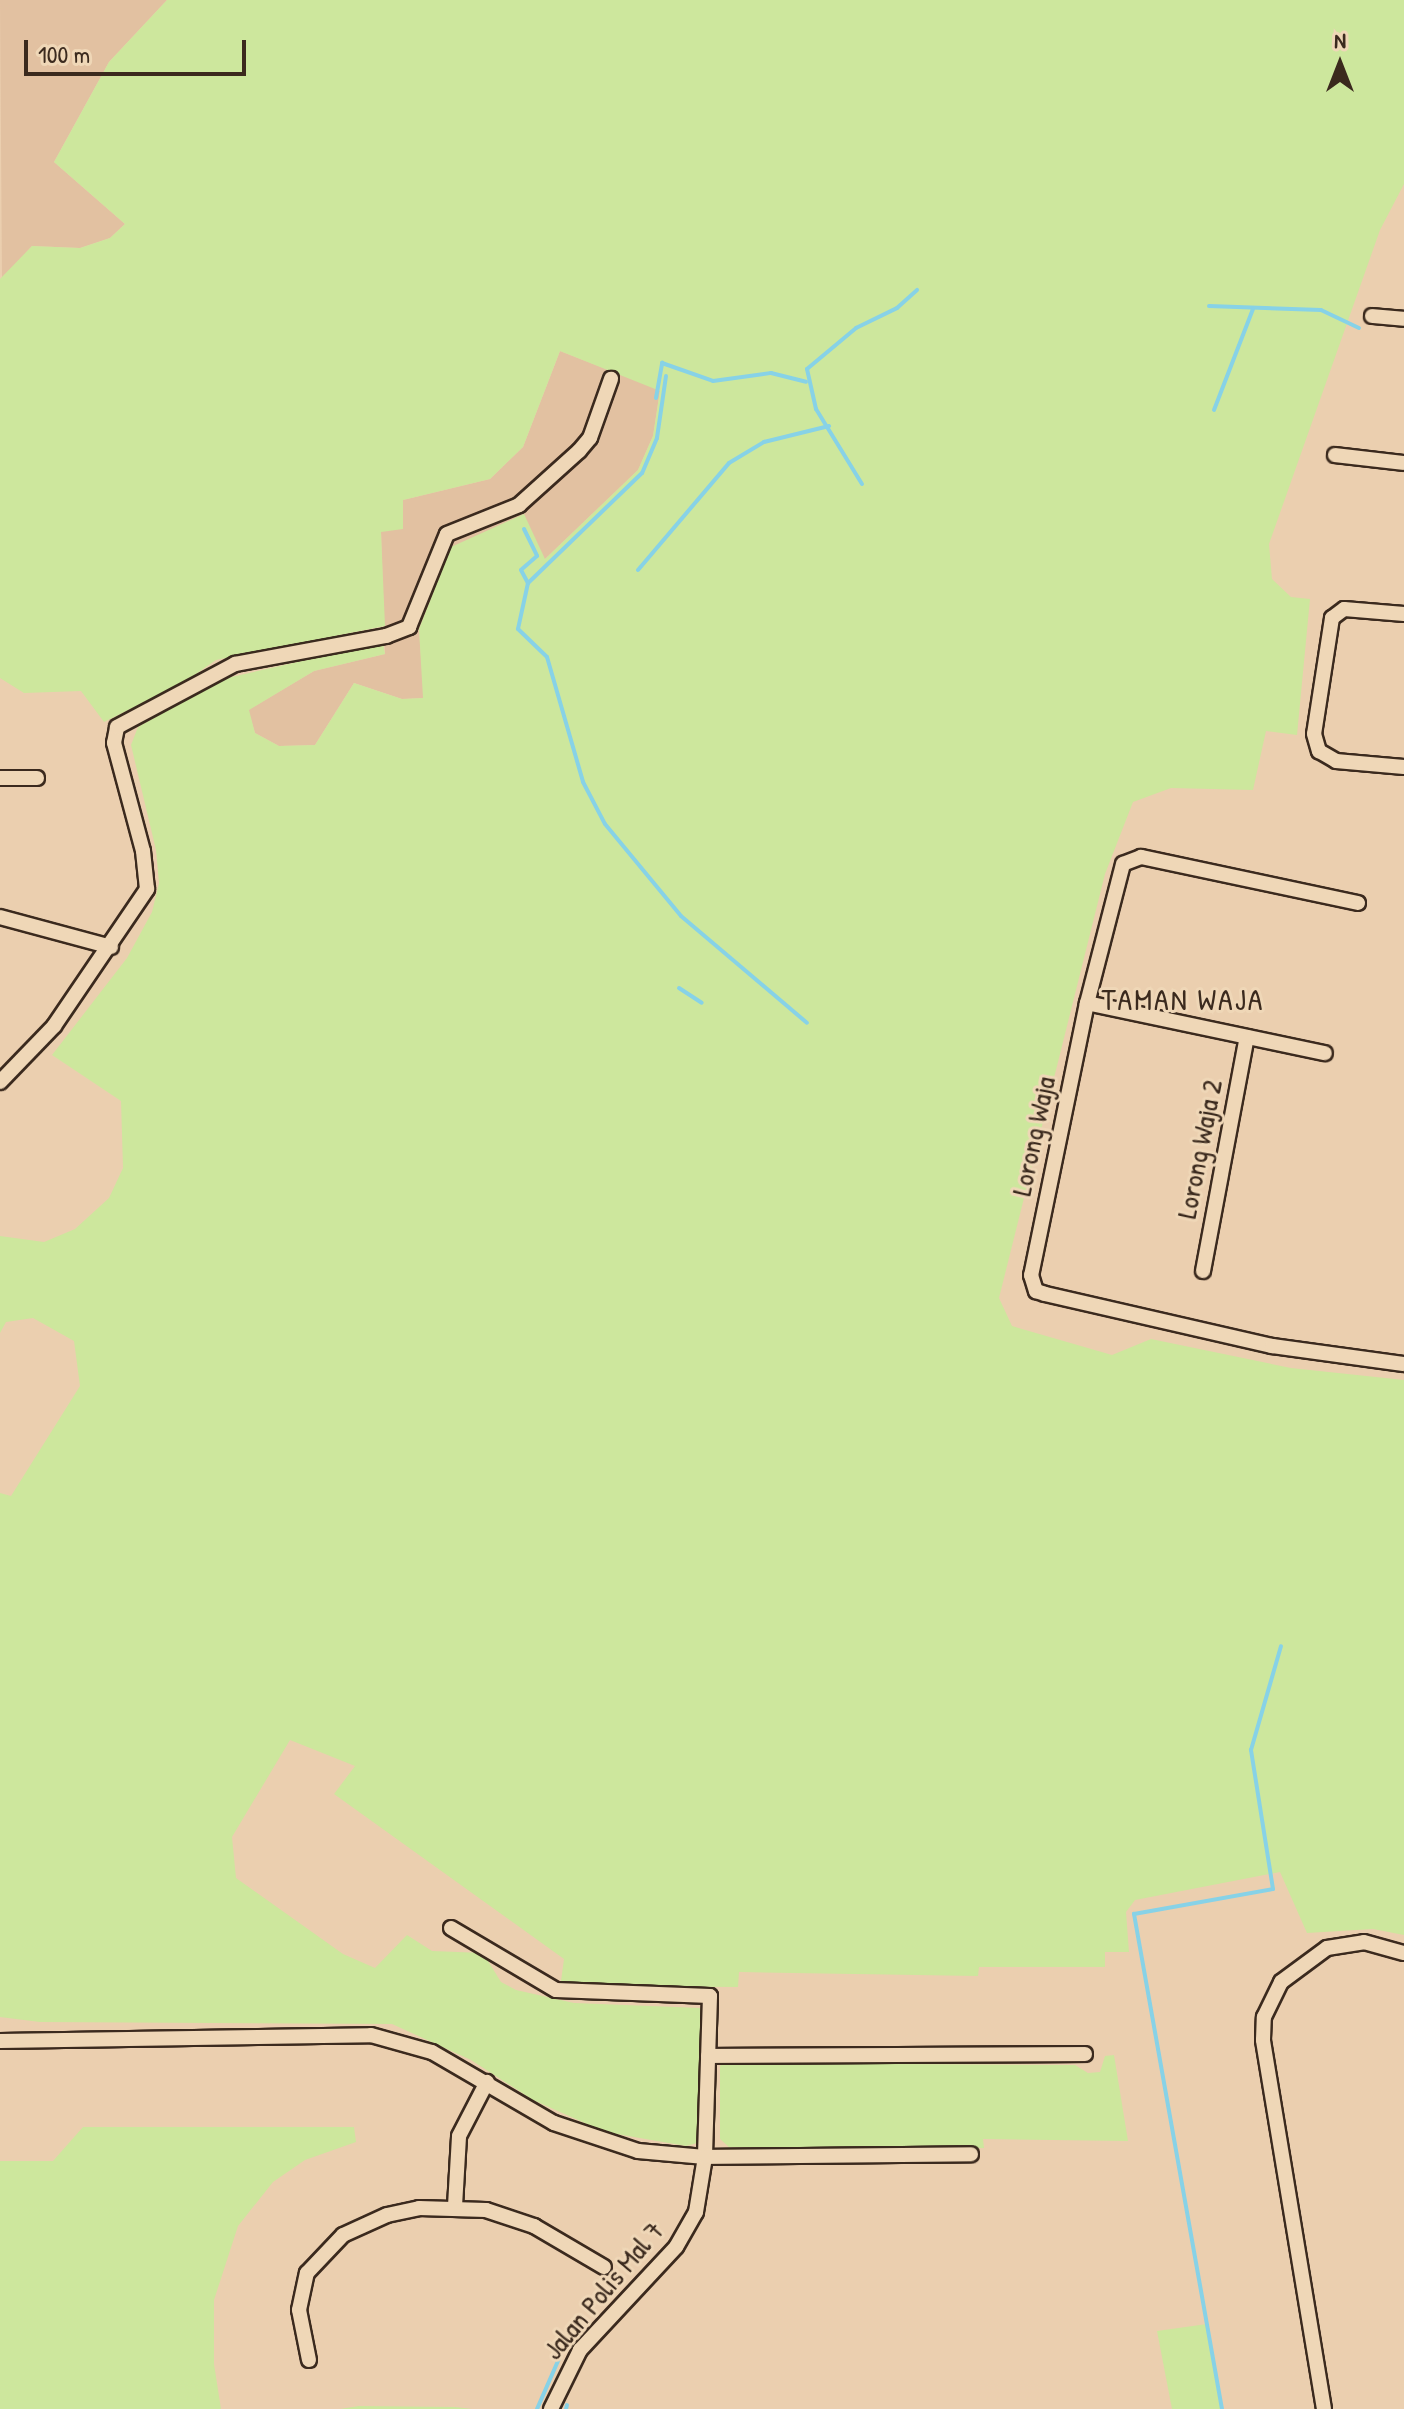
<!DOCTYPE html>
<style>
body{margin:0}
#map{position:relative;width:1404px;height:2409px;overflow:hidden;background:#ebcfaf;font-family:"Patrick Hand",sans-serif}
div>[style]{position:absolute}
.built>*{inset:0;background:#e2c1a1}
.green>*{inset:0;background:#cde79d}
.stream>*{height:4px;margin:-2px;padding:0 2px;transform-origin:2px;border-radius:2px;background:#87d2e7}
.roads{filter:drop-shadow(2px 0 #3b2a1e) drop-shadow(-2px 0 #3b2a1e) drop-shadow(0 2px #3b2a1e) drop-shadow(0 -2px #3b2a1e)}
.minor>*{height:14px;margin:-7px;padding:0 7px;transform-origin:7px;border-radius:7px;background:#efd7b7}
span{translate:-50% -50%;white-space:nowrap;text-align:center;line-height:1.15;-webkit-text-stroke:6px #efd7b7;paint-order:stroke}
.street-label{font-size:28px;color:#3b2a1e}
.neighbourhood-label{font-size:30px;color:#3b2a1e;letter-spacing:2px}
.north{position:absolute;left:1300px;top:24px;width:80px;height:80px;-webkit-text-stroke:6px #efd7b7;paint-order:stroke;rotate:0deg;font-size:22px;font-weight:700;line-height:32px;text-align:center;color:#3b2a1e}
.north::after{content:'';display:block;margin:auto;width:28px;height:36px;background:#3b2a1e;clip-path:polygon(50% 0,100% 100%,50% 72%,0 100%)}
.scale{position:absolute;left:24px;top:40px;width:222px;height:36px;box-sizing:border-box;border:4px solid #3b2a1e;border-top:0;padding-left:10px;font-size:24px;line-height:28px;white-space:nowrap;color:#3b2a1e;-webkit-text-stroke:6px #efd7b7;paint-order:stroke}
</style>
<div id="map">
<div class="built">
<i style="clip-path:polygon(0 0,167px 0,109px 62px,54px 162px,125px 224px,110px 238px,80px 248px,32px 246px,2px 279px)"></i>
<i style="clip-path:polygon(560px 351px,660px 390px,653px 436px,638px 470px,545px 559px,419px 629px,424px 698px,402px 699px,354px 683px,315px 745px,279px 746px,255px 733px,248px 710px,314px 671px,385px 654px,381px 532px,403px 500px,490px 479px,523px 447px)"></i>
</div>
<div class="green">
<i style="clip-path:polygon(167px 0,1404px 0,1404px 184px,1380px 230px,1269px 544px,1272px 579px,1291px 597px,1310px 599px,1297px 735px,1266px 731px,1253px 790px,1171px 788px,1133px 802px,1105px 874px,999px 1298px,1012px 1326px,1112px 1355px,1151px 1339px,1291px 1368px,1404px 1380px,1404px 1935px,1373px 1929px,1307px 1933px,1280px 1872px,1135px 1900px,1126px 1912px,1129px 1952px,1105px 1952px,1105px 1967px,979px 1967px,978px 1976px,739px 1972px,738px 1987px,586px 1986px,561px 1981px,564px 1959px,334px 1794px,355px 1766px,290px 1740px,232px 1837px,236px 1878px,343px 1954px,375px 1968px,407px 1935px,432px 1951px,483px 1953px,501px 1982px,516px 1990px,574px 2003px,701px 2008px,701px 2142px,686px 2146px,605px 2132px,533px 2100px,471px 2060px,392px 2024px,40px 2022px,0 2017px,0 1493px,11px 1496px,80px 1386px,74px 1341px,33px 1318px,6px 1322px,0 1333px,0 1236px,44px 1242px,75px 1229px,109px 1198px,123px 1168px,121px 1101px,52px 1055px,127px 958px,152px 912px,159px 883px,156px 850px,131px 745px,138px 727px,222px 679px,383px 643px,385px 654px,314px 671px,249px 710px,255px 733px,279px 746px,315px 745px,354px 683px,402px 699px,423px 698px,419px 629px,451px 547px,524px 514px,545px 559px,638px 470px,653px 436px,660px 391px,560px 351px,523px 447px,490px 479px,403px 500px,403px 529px,381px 532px,385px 626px,216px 660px,183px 683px,104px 722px,81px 691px,24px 693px,0 678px,0 279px,32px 246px,80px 248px,110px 238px,125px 224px,54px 162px,109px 62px)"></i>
<i style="clip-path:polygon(1114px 2055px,1128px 2141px,983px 2139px,984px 2148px,729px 2147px,720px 2139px,720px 2066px,724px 2063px,1075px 2065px,1088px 2073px,1100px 2072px,1105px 2056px)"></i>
<i style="clip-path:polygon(83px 2127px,354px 2127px,356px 2142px,305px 2160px,273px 2182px,238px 2226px,214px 2300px,214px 2364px,221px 2409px,0 2409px,0 2161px,53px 2161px)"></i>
<i style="clip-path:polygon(1207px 2324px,1222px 2409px,1172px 2409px,1157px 2331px)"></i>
<i style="clip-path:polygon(359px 2406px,455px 2407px,472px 2409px,340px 2409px)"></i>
</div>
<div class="stream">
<i style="left:1209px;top:306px;width:112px;rotate:2deg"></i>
<i style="left:1321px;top:310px;width:42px;rotate:25.3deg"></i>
<i style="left:666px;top:376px;width:63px;rotate:98.3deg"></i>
<i style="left:657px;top:438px;width:38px;rotate:113deg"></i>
<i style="left:642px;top:473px;width:158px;rotate:136deg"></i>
<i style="left:528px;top:583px;width:47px;rotate:102.3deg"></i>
<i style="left:518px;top:629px;width:40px;rotate:44deg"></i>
<i style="left:547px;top:657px;width:130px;rotate:73.9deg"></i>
<i style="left:583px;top:782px;width:47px;rotate:62.4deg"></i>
<i style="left:605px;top:824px;width:119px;rotate:50.4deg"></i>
<i style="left:681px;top:916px;width:165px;rotate:40.3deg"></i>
<i style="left:656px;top:398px;width:36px;rotate:-80deg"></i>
<i style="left:662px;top:363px;width:54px;rotate:19.4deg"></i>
<i style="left:713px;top:381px;width:59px;rotate:-7.9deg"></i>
<i style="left:771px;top:373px;width:36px;rotate:14deg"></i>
<i style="left:1214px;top:410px;width:108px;rotate:-68.9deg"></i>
<i style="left:862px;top:484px;width:88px;rotate:-121.5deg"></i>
<i style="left:816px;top:409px;width:41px;rotate:-102.7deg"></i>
<i style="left:807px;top:369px;width:64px;rotate:-39.9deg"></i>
<i style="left:856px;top:328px;width:46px;rotate:-26deg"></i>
<i style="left:897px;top:308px;width:27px;rotate:-42deg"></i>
<i style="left:524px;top:529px;width:30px;rotate:64deg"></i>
<i style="left:537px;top:556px;width:21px;rotate:139deg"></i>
<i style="left:521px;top:570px;width:15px;rotate:62deg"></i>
<i style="left:638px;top:570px;width:140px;rotate:-49.6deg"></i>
<i style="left:729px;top:463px;width:41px;rotate:-31deg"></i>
<i style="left:764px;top:442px;width:67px;rotate:-13.8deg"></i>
<i style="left:679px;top:988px;width:27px;rotate:33deg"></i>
<i style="left:537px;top:2409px;width:60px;rotate:-66.4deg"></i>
<i style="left:566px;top:2409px;width:4px;rotate:-76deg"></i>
<i style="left:1222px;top:2409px;width:503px;rotate:-100.08deg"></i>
<i style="left:1134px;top:1914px;width:141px;rotate:-10.2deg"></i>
<i style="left:1273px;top:1889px;width:141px;rotate:-99deg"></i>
<i style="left:1251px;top:1750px;width:108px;rotate:-73.9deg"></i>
</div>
<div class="roads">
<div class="minor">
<i style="left:1372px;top:316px;width:32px;rotate:5deg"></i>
<i style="left:1335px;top:455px;width:69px;rotate:6.6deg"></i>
<i style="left:1404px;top:614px;width:60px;rotate:-175.2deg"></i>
<i style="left:1344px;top:609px;width:15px;rotate:143deg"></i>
<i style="left:1332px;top:618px;width:117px;rotate:98.8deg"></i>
<i style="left:1314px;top:734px;width:18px;rotate:74deg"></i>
<i style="left:1319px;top:751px;width:20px;rotate:30deg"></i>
<i style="left:1336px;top:761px;width:68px;rotate:5deg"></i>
<i style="left:0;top:778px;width:37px"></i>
<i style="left:1358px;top:903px;width:222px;rotate:-168deg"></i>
<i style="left:1141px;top:857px;width:19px;rotate:159deg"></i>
<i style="left:1123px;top:864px;width:144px;rotate:104.5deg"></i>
<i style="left:1087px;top:1003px;width:278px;rotate:101.6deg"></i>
<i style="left:1031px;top:1275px;width:17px;rotate:73deg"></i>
<i style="left:1036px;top:1291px;width:9px;rotate:18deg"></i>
<i style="left:1045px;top:1294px;width:233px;rotate:12.9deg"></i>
<i style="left:1272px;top:1346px;width:133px;rotate:7.8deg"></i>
<i style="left:0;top:917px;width:115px;rotate:15.1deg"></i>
<i style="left:1087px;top:1003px;width:243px;rotate:11.9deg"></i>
<i style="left:0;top:1082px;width:78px;rotate:-46deg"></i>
<i style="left:54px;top:1026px;width:166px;rotate:-55.8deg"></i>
<i style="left:147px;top:889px;width:38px;rotate:-96deg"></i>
<i style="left:143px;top:851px;width:112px;rotate:-105deg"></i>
<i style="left:114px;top:743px;width:16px;rotate:-79deg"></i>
<i style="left:117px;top:727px;width:134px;rotate:-28.1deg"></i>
<i style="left:235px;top:664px;width:154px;rotate:-10.5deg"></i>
<i style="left:386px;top:636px;width:25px;rotate:-21deg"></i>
<i style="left:409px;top:627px;width:100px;rotate:-67.8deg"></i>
<i style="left:447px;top:534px;width:78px;rotate:-21.9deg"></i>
<i style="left:519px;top:505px;width:81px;rotate:-42deg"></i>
<i style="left:579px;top:451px;width:17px;rotate:-50deg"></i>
<i style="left:590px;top:438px;width:63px;rotate:-70.4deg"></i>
<i style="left:1203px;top:1271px;width:238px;rotate:-79.4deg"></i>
<i style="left:451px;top:1928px;width:122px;rotate:30.6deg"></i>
<i style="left:556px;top:1990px;width:154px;rotate:2.2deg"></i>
<i style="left:710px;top:1996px;width:161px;rotate:91.8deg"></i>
<i style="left:705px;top:2157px;width:56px;rotate:99.3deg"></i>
<i style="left:696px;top:2212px;width:40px;rotate:119.7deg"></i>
<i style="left:676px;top:2247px;width:141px;rotate:133deg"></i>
<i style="left:580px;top:2350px;width:66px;rotate:116.2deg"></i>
<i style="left:0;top:2041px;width:371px;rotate:-0.9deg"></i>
<i style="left:371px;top:2035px;width:63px;rotate:15.6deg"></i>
<i style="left:432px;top:2052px;width:141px;rotate:30.2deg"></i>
<i style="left:554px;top:2123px;width:89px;rotate:18.4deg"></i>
<i style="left:638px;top:2151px;width:67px;rotate:5.1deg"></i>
<i style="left:705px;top:2157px;width:266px;rotate:-0.6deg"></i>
<i style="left:708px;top:2056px;width:377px;rotate:-0.3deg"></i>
<i style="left:455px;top:2206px;width:70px;rotate:-86.7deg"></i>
<i style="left:459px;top:2136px;width:61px;rotate:-62.6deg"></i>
<i style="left:309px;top:2360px;width:51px;rotate:-101.3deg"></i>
<i style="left:299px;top:2310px;width:38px;rotate:-78deg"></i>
<i style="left:307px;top:2273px;width:52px;rotate:-46.5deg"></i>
<i style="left:343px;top:2235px;width:48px;rotate:-24.4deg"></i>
<i style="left:387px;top:2215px;width:33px;rotate:-12deg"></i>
<i style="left:419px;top:2208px;width:67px;rotate:1.7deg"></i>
<i style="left:486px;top:2210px;width:51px;rotate:18.4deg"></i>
<i style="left:534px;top:2226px;width:81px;rotate:30.4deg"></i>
<i style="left:1324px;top:2409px;width:374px;rotate:-99.4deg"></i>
<i style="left:1263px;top:2040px;width:23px;rotate:-88deg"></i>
<i style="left:1264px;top:2017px;width:39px;rotate:-64deg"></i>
<i style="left:1281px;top:1982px;width:57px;rotate:-36.5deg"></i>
<i style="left:1327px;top:1948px;width:37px;rotate:-9deg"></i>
<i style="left:1364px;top:1942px;width:41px;rotate:15.4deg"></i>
</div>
</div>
<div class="street-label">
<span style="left:1033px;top:1136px;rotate:-78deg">Lorong Waja</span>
<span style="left:1199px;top:1149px;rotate:-79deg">Lorong Waja 2</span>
<span style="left:603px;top:2290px;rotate:-50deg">Jalan Polis Mal 7</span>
</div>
<div class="neighbourhood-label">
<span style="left:1183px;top:999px">TAMAN WAJA</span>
</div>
<div class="north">N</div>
<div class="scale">100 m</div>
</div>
